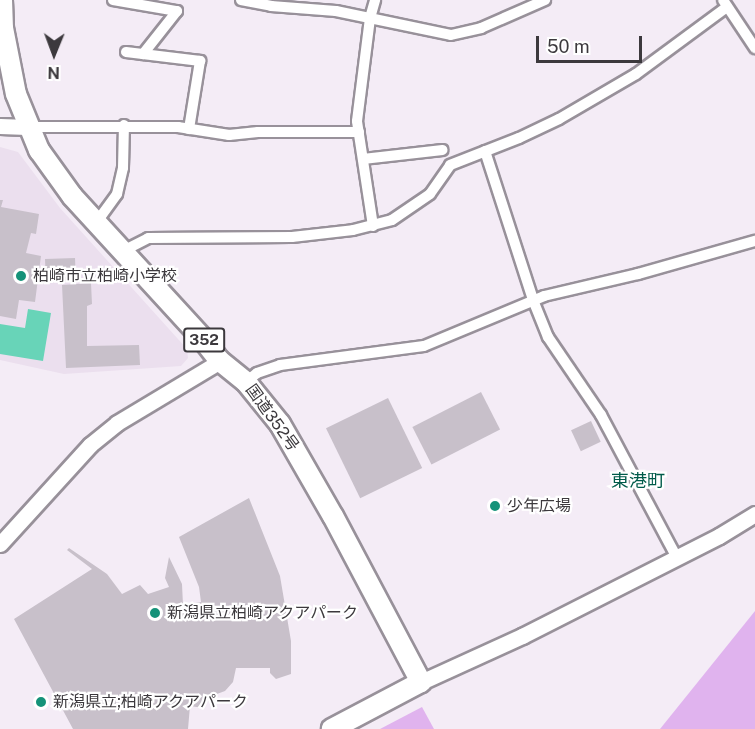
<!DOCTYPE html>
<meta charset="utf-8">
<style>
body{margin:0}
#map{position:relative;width:755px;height:729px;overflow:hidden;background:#f4ecf6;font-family:"Public Sans","Noto Sans JP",sans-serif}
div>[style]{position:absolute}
.built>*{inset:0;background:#ebdfee}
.green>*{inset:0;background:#e0b3ee}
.water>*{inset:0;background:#68d4b8}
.building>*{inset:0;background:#c8c0ca;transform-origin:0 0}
.roads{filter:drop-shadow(2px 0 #98919a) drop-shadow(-2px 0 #98919a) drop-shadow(0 2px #98919a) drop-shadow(0 -2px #98919a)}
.street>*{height:10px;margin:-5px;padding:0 5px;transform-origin:5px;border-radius:5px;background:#fff}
.secondary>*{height:15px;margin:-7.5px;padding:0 7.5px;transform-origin:7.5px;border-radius:7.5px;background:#fff}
.highway>*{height:20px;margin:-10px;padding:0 10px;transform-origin:10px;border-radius:10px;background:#fff}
.dots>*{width:16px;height:16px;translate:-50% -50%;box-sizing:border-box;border:3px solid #fff;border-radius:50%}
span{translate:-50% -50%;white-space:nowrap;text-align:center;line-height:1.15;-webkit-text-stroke:4.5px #fff;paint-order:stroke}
.shield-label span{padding:2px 4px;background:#fff;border:2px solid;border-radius:4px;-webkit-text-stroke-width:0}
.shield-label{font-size:15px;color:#3c393d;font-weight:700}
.poi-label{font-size:16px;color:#3c393d}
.left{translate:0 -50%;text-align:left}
.street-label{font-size:16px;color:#3c393d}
.neighbourhood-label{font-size:18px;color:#005b4a}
.north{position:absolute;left:24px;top:24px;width:60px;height:60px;-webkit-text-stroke:4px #fff;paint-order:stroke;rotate:181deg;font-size:16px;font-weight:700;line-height:24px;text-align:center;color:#3c393d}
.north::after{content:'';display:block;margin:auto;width:21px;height:27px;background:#3c393d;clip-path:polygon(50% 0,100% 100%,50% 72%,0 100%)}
.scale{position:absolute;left:536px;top:36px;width:106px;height:27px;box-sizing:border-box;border:3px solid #3c393d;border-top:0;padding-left:8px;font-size:18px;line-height:21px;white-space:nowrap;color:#3c393d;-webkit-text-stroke:4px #fff;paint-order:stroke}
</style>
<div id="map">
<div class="built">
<i style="clip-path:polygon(0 147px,18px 152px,60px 208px,187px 349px,188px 358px,181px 366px,64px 374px,0 360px)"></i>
</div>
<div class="green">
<i style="clip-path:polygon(755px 611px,755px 729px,660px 729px)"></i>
<i style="clip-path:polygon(422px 707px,434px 729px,380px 729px)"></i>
</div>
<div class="water">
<i style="clip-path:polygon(28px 309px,51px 313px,43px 361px,0 354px,0 324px,25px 328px)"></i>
</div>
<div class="building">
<i style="clip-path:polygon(0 200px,3px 200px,1px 207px,39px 214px,36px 234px,31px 233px,26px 253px,41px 256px,35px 302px,19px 300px,16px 319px,0 316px)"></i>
<i style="left:75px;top:258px;width:23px;height:30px;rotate:88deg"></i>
<i style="clip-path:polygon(91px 283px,92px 304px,87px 306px,87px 346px,139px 345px,140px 365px,66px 368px,62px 285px)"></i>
<i style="left:481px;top:392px;width:42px;height:77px;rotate:63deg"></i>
<i style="left:388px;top:398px;width:78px;height:69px;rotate:64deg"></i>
<i style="left:591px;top:421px;width:23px;height:22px;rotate:65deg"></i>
<i style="clip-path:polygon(249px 498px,280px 576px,291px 641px,291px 674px,276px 679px,270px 673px,270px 668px,236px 668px,233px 682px,225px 691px,206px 698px,203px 708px,190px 706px,188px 729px,73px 729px,14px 619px,92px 569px,67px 550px,69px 548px,107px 574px,122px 594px,140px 585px,148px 594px,169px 587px,165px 578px,169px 557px,182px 584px,183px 605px,201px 602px,199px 587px,179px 537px)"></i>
</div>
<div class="roads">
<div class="street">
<i style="left:113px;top:0;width:65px;rotate:9.8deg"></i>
<i style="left:177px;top:11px;width:55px;rotate:128.3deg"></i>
<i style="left:241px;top:0;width:31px;rotate:11deg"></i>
<i style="left:271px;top:6px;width:65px;rotate:4.4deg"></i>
<i style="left:336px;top:11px;width:117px;rotate:11.8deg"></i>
<i style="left:451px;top:35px;width:31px;rotate:-13deg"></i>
<i style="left:481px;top:28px;width:70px;rotate:-23.6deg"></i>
<i style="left:723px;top:0;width:58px;rotate:56.3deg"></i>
<i style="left:126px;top:52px;width:75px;rotate:6.9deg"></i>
<i style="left:200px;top:61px;width:69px;rotate:99.2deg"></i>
<i style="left:27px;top:127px;width:151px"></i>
<i style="left:178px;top:127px;width:52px;rotate:8.9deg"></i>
<i style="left:229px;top:135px;width:29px;rotate:-6deg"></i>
<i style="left:258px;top:132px;width:101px"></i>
<i style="left:485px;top:151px;width:157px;rotate:72.1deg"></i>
<i style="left:533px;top:300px;width:40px;rotate:68deg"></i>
<i style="left:548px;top:337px;width:94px;rotate:55.8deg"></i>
<i style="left:601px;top:415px;width:160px;rotate:62deg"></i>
<i style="left:363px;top:159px;width:80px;rotate:-6.5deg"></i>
<i style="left:96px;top:223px;width:36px;rotate:-54deg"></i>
<i style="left:117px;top:194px;width:27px;rotate:-77deg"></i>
<i style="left:123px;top:168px;width:43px;rotate:-88.7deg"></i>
<i style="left:373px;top:226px;width:106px;rotate:-98.7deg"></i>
<i style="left:357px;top:121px;width:104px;rotate:-82.8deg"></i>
<i style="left:370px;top:18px;width:19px;rotate:-74deg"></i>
<i style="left:121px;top:252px;width:30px;rotate:-27deg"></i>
<i style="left:148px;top:238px;width:144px;rotate:-0.4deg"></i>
<i style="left:292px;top:237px;width:61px;rotate:-6.5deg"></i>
<i style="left:353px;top:230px;width:40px;rotate:-14.4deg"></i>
<i style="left:392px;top:220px;width:46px;rotate:-34.4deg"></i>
<i style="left:430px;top:194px;width:35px;rotate:-55deg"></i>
<i style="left:450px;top:165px;width:74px;rotate:-21.4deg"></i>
<i style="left:519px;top:138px;width:44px;rotate:-25.4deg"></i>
<i style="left:559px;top:119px;width:89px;rotate:-30.3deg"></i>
<i style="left:636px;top:74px;width:113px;rotate:-36.4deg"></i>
<i style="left:246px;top:382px;width:14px;rotate:-39deg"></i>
<i style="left:257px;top:373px;width:24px;rotate:-19deg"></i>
<i style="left:280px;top:365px;width:145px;rotate:-7.5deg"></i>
<i style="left:424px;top:346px;width:130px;rotate:-22.6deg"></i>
<i style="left:544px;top:296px;width:97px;rotate:-13.2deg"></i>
<i style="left:638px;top:274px;width:122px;rotate:-15.8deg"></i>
</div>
<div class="secondary">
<i style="left:0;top:126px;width:27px;rotate:2deg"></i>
<i style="left:0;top:544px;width:134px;rotate:-47.7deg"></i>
<i style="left:90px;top:445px;width:35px;rotate:-39deg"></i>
<i style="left:117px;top:423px;width:120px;rotate:-31deg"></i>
<i style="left:421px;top:682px;width:111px;rotate:-24.5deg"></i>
<i style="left:522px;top:636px;width:221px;rotate:-26.9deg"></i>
<i style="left:719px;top:536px;width:42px;rotate:-31.4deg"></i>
</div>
<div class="highway">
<i style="left:2px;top:0;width:28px;rotate:88deg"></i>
<i style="left:3px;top:28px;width:67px;rotate:78.9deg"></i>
<i style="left:16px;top:94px;width:61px;rotate:67.7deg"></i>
<i style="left:39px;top:150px;width:57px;rotate:54.3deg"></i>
<i style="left:72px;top:196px;width:191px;rotate:47.5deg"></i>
<i style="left:201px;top:337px;width:31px;rotate:52deg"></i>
<i style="left:220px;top:361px;width:33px;rotate:39deg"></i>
<i style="left:246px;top:382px;width:54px;rotate:51deg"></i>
<i style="left:280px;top:424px;width:106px;rotate:60.1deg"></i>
<i style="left:333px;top:516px;width:188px;rotate:62.1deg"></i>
<i style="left:421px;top:682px;width:101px;rotate:152.2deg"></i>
</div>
</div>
<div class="dots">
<i style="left:21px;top:276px;background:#159279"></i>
<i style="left:495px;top:506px;background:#159279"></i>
<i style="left:155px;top:613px;background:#159279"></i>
<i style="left:41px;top:702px;background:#159279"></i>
</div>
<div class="shield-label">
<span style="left:204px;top:340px">352</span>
</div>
<div class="poi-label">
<span class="left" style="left:33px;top:276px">柏崎市立柏崎小学校</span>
<span class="left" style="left:507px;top:506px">少年広場</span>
<span class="left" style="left:167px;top:613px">新潟県立柏崎アクアパーク</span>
<span class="left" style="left:53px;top:702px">新潟県立;柏崎アクアパーク</span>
</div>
<div class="street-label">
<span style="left:272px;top:418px;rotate:54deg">国道352号</span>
</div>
<div class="neighbourhood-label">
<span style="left:638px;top:481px">東港町</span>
</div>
<div class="north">N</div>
<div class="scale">50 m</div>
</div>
